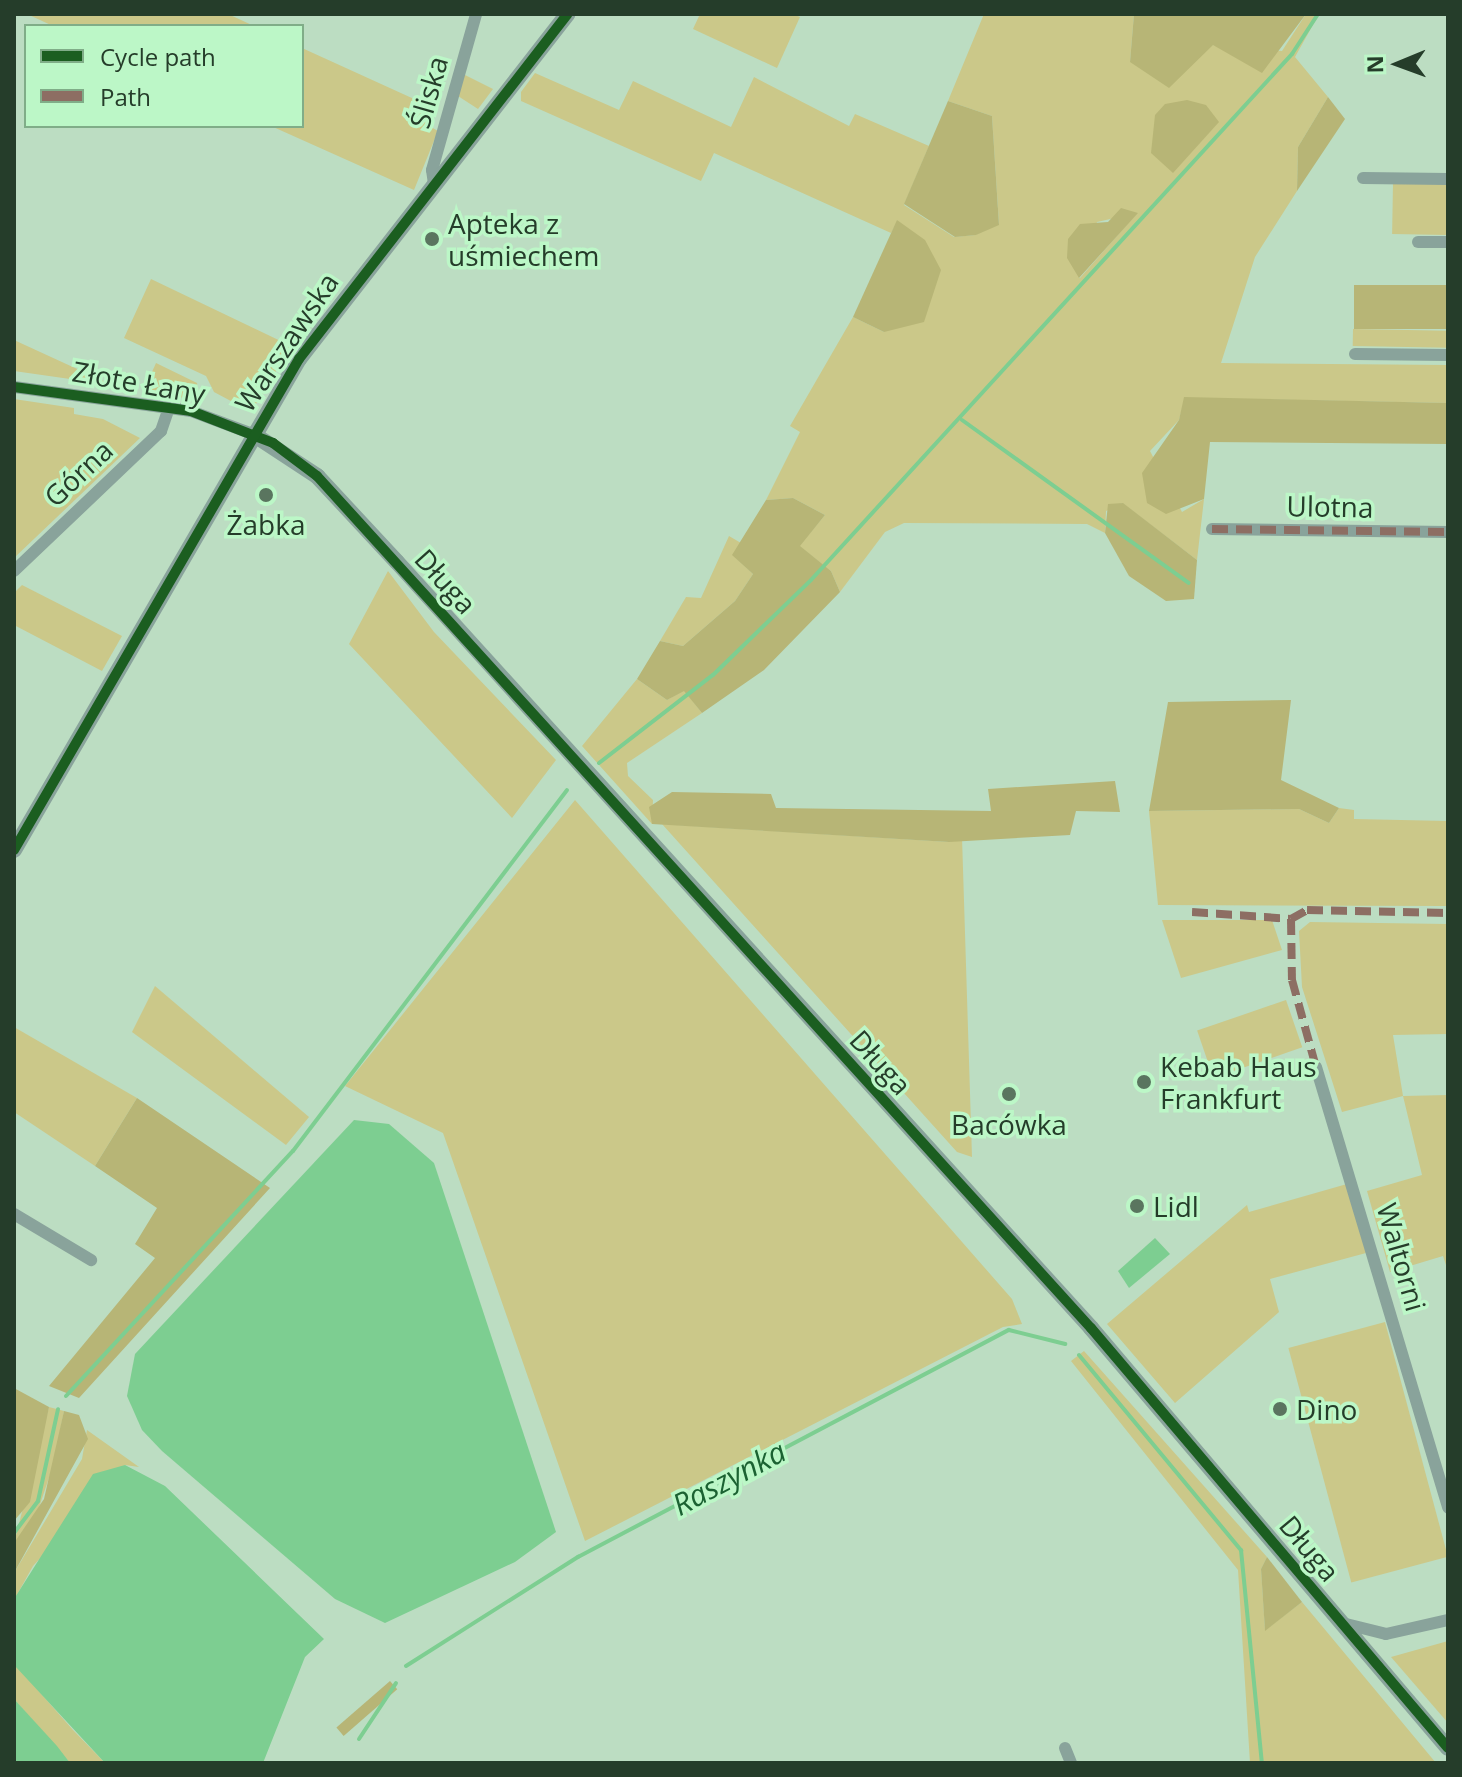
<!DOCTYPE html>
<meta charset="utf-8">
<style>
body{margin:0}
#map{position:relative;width:1462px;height:1777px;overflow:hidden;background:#bcddc2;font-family:"Open Sans",sans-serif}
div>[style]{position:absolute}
.green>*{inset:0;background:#cbc889;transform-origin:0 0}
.forest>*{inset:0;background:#b7b576;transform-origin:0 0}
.water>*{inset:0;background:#7dce91}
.stream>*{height:4px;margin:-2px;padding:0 2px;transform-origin:2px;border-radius:2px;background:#7dce91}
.minor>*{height:12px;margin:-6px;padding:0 6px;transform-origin:6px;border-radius:6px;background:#89a39b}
.tertiary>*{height:16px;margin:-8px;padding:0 8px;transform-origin:8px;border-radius:8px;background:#89a39b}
.quiet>*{height:8px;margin-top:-4px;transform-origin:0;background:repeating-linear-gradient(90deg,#8d6e63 0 16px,transparent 0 24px)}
.cycleway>*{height:10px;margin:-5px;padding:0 5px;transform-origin:5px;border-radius:5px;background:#1b5e20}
.dots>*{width:22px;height:22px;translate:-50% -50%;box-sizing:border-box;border:4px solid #bcf7c7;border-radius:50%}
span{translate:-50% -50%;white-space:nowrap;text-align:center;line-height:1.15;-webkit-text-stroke:7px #bcf7c7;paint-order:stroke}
.street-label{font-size:28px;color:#253d2a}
.poi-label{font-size:28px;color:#253d2a}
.left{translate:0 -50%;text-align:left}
.water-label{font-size:30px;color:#1b6232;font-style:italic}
.frame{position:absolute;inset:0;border:16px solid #253d2a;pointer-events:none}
.legend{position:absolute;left:24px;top:24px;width:280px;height:104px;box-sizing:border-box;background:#bcf7c7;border:2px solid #80ad88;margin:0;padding:10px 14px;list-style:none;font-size:24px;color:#253d2a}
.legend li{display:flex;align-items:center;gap:16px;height:40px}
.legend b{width:40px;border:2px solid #80ad88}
.north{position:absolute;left:1358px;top:24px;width:80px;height:80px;-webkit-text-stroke:6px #bcf7c7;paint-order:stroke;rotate:269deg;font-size:22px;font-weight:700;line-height:32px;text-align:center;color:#253d2a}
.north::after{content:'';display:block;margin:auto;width:28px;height:36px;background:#253d2a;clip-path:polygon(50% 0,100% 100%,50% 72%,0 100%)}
</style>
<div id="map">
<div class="green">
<i style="clip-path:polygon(27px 14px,228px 14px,254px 26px,53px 26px)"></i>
<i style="clip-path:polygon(700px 14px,793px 14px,800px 17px,777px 68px,693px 29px)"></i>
<i style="clip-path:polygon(evenodd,984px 14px,1134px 14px,1130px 62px,1213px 45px,1282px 51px,1306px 14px,1319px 14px,1295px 57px,1328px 97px,1298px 147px,1297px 191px,1255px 257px,1221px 363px,1448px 365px,1448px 403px,1185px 398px,1179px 420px,1150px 451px,1182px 512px,1204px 499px,1197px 560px,1122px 503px,1106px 511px,1105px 533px,1087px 524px,904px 523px,885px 532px,840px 592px,831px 571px,799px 546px,825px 515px,793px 498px,766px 500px,800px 432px,790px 426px,853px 317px,884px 332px,898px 220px,891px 233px,714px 153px,701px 181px,521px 101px,521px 92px,535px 73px,619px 110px,633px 81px,731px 127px,754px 77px,849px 126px,855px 114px,929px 146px,904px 205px,954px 237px,975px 235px,999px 224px,992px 116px,948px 101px,984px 14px,1137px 213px,1080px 278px,1079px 278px,1097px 222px,1137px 213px)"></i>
<i style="clip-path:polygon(302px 48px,436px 109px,431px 127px,438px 131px,414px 190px,271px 126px,302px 126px)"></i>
<i style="clip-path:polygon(463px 74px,493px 89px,478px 109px,458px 96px)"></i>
<i style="left:1393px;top:183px;width:55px;height:51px;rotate:1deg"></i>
<i style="clip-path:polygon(151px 279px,291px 346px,257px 403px,244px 408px,214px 392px,206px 376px,124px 338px)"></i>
<i style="left:1353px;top:329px;width:95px;height:17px;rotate:1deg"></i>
<i style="clip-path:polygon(14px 340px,112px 385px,14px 371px)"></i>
<i style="clip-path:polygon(156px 363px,197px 383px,200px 401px,144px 390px)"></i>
<i style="clip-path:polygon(14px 399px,74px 408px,74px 414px,103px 419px,140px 438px,14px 558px)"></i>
<i style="clip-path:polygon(729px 536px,741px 543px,733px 555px,753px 574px,735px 601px,683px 646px,660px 641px,686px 597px,701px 598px)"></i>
<i style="clip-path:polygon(388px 571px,434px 632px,556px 760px,512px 818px,349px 644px)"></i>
<i style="clip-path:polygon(22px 585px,122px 636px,102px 671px,14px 625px,14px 593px)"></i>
<i style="clip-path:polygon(637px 679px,667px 700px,684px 690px,702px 713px,627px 763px,628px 776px,653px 800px,652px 824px,582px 746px)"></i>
<i style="clip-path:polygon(575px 800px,1012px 1299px,1022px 1324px,1003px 1327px,585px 1541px,443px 1133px,345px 1086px)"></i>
<i style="clip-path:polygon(1339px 808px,1354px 810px,1354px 819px,1448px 821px,1448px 906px,1158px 905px,1149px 811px,1299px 809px,1329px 823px)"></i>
<i style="clip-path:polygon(662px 824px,949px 842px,962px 837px,972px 1157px,957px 1152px)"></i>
<i style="clip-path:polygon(1162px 920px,1272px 920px,1282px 950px,1181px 978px)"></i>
<i style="clip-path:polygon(1310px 922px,1448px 924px,1448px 1034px,1393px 1035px,1403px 1096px,1448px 1095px,1448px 1271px,1443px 1256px,1390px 1272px,1367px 1191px,1422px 1175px,1403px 1096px,1342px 1112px,1302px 987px,1299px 931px)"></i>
<i style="clip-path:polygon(155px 986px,309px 1117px,286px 1145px,132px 1032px)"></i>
<i style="left:1286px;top:1000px;width:50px;height:94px;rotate:71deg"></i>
<i style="clip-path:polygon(14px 1027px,137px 1098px,95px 1166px,14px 1112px)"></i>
<i style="clip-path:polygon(1347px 1184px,1366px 1253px,1270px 1279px,1279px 1312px,1175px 1403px,1107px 1324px,1247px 1205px,1249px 1212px)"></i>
<i style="left:1385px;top:1322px;width:243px;height:100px;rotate:75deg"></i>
<i style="clip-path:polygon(1084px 1351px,1267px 1557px,1261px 1569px,1265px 1630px,1302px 1602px,1436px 1763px,1250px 1763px,1238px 1570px,1071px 1361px)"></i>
<i style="clip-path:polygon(49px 1407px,64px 1411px,53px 1466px,35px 1519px,14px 1543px)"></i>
<i style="clip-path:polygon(87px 1430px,139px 1467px,125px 1465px,33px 1566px,14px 1600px,14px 1573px,82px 1459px)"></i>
<i style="clip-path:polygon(1448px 1641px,1448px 1723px,1391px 1657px)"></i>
<i style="clip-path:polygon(14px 1663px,73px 1730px,105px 1763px,70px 1763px,14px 1699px)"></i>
</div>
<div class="forest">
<i style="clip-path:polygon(1134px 14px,1306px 14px,1262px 73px,1213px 45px,1169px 88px,1130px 62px)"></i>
<i style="clip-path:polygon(1328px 97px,1345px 119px,1297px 191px,1298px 147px)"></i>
<i style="clip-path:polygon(1187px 100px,1206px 105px,1219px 122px,1173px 173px,1151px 153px,1155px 115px,1165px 104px)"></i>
<i style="clip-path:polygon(948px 101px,992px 116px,999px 225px,976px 235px,955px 237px,904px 204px)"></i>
<i style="clip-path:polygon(1121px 208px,1138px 213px,1079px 278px,1067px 258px,1068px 239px,1080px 224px,1108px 222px)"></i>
<i style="clip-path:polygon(897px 220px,925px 240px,941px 270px,924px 322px,884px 332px,853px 317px)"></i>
<i style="left:1354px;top:285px;width:94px;height:44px"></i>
<i style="clip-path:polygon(1184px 397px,1448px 403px,1448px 444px,1210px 442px,1204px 499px,1166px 514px,1147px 503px,1142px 473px,1179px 420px)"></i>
<i style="clip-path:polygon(793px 498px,825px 515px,800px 546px,831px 571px,840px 592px,764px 670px,702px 713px,684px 691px,667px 700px,637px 679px,660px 641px,683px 646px,735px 601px,753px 574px,732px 555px,766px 500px)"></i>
<i style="clip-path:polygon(1123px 503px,1197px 560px,1194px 599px,1166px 601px,1129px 576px,1105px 533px,1108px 504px)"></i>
<i style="clip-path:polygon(1291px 700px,1281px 780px,1339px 808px,1329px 823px,1299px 809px,1149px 811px,1168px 702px)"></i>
<i style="clip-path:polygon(1115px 781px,1120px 812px,1076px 811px,1070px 835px,949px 842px,652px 824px,649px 807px,672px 792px,771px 794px,776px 808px,991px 811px,988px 789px)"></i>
<i style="clip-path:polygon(137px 1098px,270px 1188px,79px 1398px,49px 1386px,155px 1258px,135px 1244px,157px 1208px,95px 1166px)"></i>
<i style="clip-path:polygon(14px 1388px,49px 1407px,30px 1502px,14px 1521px)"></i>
<i style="clip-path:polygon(64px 1411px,79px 1415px,88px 1439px,14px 1573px,14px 1543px,44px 1499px)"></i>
<i style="clip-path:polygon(1267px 1557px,1302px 1602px,1265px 1631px,1261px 1569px)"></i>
<i style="left:390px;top:1681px;width:11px;height:71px;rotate:49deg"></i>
</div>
<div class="water">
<i style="clip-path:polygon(354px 1120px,389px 1124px,434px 1163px,556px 1532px,515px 1562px,385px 1623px,335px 1599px,162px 1451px,142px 1430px,127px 1396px,135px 1354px)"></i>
<i style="clip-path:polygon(1155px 1238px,1170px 1254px,1129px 1288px,1118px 1271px)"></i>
<i style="clip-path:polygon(125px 1465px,165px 1486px,324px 1639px,305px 1657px,263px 1763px,105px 1763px,15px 1666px,14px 1599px,93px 1474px)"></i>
<i style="clip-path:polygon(14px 1699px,57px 1746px,70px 1763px,14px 1763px)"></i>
</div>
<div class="stream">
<i style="left:962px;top:420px;width:279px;rotate:35.7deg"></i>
<i style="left:599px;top:763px;width:144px;rotate:-37.7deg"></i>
<i style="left:713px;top:675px;width:136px;rotate:-44.1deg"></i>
<i style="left:811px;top:580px;width:713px;rotate:-47.56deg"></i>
<i style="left:1292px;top:54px;width:48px;rotate:-57deg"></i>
<i style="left:1079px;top:1355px;width:254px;rotate:50.3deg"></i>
<i style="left:1241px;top:1550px;width:214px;rotate:84.4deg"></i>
<i style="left:66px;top:1396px;width:334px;rotate:-47.2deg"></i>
<i style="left:293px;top:1151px;width:453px;rotate:-52.8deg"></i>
<i style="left:14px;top:1533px;width:40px;rotate:-53deg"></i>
<i style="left:38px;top:1501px;width:94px;rotate:-77.7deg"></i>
<i style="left:406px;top:1666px;width:204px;rotate:-32.4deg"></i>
<i style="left:578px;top:1557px;width:487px;rotate:-27.8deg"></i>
<i style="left:1009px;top:1330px;width:58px;rotate:14deg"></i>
<i style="left:359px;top:1739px;width:67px;rotate:-56.5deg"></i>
</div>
<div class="minor">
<i style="left:1363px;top:178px;width:85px;rotate:0.7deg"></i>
<i style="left:434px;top:184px;width:14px;rotate:-98deg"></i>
<i style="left:432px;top:170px;width:162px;rotate:-74.2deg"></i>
<i style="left:1418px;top:242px;width:30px"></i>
<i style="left:1355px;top:354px;width:93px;rotate:0.6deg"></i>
<i style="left:14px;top:387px;width:179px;rotate:7.7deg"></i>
<i style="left:191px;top:411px;width:66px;rotate:20.4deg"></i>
<i style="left:1212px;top:529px;width:236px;rotate:0.7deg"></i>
<i style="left:14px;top:571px;width:203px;rotate:-43.6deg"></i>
<i style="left:161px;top:431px;width:24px;rotate:-71deg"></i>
<i style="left:1316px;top:1067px;width:460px;rotate:73.3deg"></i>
<i style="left:14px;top:1214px;width:90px;rotate:30.9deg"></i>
<i style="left:1342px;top:1623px;width:45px;rotate:14deg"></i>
<i style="left:1386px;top:1634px;width:64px;rotate:-12.7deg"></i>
<i style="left:1065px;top:1748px;width:16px;rotate:68deg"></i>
</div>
<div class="tertiary">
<i style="left:253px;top:434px;width:77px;rotate:33.3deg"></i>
<i style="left:317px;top:476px;width:117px;rotate:47.1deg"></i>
<i style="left:397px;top:562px;width:1034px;rotate:47.82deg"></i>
<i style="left:1091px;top:1328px;width:551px;rotate:49.64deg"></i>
<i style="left:14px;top:850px;width:568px;rotate:-59.87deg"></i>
<i style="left:299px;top:359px;width:437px;rotate:-52.1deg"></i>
</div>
<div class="quiet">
<i style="left:1212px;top:529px;width:236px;rotate:0.7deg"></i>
<i style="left:1192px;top:912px;width:99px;rotate:4deg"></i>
<i style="left:1291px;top:919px;width:18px;rotate:-29deg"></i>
<i style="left:1307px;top:910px;width:141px;rotate:1.2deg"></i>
<i style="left:1291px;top:919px;width:61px;rotate:89.1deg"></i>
<i style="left:1292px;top:980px;width:90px;rotate:74.6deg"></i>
</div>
<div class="cycleway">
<i style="left:14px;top:387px;width:179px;rotate:7.7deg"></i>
<i style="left:191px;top:411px;width:88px;rotate:21.3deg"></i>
<i style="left:273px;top:443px;width:55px;rotate:36.9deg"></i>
<i style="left:317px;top:476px;width:1151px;rotate:47.75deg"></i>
<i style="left:1091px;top:1328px;width:551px;rotate:49.64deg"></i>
<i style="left:14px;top:850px;width:568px;rotate:-59.87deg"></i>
<i style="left:299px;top:359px;width:437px;rotate:-52.1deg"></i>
</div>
<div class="dots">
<i style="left:432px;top:239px;background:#5a755f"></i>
<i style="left:266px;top:495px;background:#5a755f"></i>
<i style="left:1144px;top:1082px;background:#5a755f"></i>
<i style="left:1009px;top:1094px;background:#5a755f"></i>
<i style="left:1137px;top:1206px;background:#5a755f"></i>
<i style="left:1280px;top:1409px;background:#5a755f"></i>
</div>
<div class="street-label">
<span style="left:428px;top:92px;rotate:-74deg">Śliska</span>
<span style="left:286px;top:342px;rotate:-56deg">Warszawska</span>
<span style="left:139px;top:382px;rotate:10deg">Złote Łany</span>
<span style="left:78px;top:473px;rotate:-43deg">Górna</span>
<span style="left:1330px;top:506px;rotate:1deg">Ulotna</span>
<span style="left:446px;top:581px;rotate:48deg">Długa</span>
<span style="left:881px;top:1062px;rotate:48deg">Długa</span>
<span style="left:1402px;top:1257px;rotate:74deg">Waltorni</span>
<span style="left:1310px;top:1548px;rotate:50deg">Długa</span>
</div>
<div class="poi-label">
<span class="left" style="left:448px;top:239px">Apteka z<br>uśmiechem</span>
<span style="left:266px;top:524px">Żabka</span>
<span class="left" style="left:1160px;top:1082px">Kebab Haus<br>Frankfurt</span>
<span style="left:1009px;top:1124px">Bacówka</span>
<span class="left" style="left:1153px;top:1206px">Lidl</span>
<span class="left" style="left:1296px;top:1409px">Dino</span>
</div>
<div class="water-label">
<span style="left:729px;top:1478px;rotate:-28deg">Raszynka</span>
</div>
<div class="frame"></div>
<ul class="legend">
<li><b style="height:10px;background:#1b5e20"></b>Cycle path</li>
<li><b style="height:10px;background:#8d6e63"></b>Path</li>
</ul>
<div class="north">N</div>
</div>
